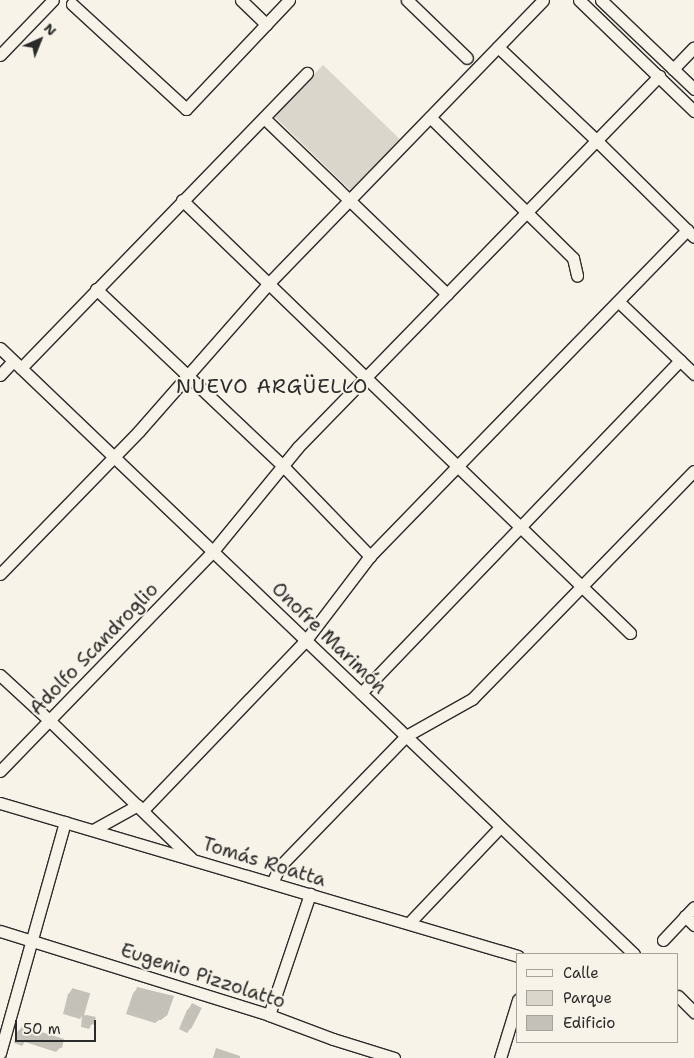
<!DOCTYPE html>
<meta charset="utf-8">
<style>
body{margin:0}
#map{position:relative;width:694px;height:1058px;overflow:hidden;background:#f7f3e8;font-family:"Shantell Sans",sans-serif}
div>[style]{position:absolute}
.green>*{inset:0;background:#dad6cc;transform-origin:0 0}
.shadow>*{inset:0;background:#0003}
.building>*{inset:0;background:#c4c1b9;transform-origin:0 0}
.roads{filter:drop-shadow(1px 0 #2b2b2b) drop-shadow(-1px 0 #2b2b2b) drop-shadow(0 1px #2b2b2b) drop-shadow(0 -1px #2b2b2b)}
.street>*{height:11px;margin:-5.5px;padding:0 5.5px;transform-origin:5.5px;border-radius:5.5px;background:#f7f3e8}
span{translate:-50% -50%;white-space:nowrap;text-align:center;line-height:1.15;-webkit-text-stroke:4px #f7f3e8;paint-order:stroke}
.street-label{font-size:19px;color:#2b2b2b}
.neighbourhood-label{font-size:20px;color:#2b2b2b;letter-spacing:1px}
.legend{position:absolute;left:516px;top:953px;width:162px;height:90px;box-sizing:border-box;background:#f7f3e8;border:1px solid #a5a39c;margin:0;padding:6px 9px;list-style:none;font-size:15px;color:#2b2b2b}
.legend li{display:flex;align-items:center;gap:10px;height:25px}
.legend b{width:25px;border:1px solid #a5a39c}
.north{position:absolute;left:15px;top:15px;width:50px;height:50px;-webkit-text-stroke:4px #f7f3e8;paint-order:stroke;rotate:44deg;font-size:14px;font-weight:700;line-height:20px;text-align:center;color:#2b2b2b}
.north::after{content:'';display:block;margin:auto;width:18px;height:22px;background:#2b2b2b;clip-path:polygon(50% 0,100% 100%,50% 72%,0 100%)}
.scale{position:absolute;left:15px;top:1020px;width:81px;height:22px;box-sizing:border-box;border:2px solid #2b2b2b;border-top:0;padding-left:6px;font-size:15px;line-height:18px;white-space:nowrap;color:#2b2b2b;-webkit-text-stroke:4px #f7f3e8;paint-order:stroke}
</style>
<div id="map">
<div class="green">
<i style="left:323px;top:65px;width:107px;height:71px;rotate:44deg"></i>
</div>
<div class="shadow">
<i style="clip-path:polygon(138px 988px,166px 1016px,161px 1020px,159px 1020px,155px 1023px,126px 1014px,133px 993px)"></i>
<i style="clip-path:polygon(73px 989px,88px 993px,84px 1015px,95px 1018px,89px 1029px,81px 1027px,82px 1016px,80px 1019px,63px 1014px,68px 994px)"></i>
<i style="clip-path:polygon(192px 1005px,191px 1028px,187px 1033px,179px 1029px,187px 1010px)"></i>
<i style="clip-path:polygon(22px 1027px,61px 1047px,56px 1052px,25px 1042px,22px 1046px,14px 1043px,17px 1032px)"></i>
</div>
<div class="building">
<i style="clip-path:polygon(137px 987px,174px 996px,167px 1016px,163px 1015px,161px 1019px,130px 1010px)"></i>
<i style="left:72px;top:988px;width:19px;height:23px;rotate:16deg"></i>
<i style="left:192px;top:1003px;width:11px;height:23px;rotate:27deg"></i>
<i style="left:86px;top:1015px;width:10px;height:8px;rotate:11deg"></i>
<i style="clip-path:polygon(22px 1026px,64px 1039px,62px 1048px,29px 1038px,28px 1041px,18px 1038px)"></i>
<i style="clip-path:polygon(216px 1048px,240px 1056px,240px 1058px,213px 1058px)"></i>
</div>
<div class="roads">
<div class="street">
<i style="left:241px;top:0;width:35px;rotate:44deg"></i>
<i style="left:407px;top:0;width:83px;rotate:44deg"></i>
<i style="left:579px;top:0;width:160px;rotate:44deg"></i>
<i style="left:601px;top:0;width:129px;rotate:43.7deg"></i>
<i style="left:72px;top:4px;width:155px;rotate:42.6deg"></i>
<i style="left:186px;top:109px;width:150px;rotate:-46.6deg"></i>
<i style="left:498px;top:47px;width:137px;rotate:43.5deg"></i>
<i style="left:597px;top:141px;width:136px;rotate:44.7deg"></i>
<i style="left:0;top:55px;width:76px;rotate:-46.1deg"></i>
<i style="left:673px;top:69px;width:30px;rotate:-46deg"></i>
<i style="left:430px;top:117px;width:201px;rotate:44.6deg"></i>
<i style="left:573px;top:258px;width:18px;rotate:77deg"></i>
<i style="left:264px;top:118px;width:254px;rotate:43.9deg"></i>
<i style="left:182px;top:200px;width:623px;rotate:44.02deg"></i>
<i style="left:96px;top:289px;width:256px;rotate:43.4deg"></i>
<i style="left:282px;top:465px;width:127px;rotate:46deg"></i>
<i style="left:619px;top:302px;width:104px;rotate:43.8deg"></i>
<i style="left:0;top:348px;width:877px;rotate:43.71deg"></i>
<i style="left:21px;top:368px;width:411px;rotate:-45.9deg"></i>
<i style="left:0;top:375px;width:19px;rotate:-47deg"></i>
<i style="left:0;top:574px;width:199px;rotate:-45.8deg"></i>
<i style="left:139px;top:431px;width:196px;rotate:-48.7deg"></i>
<i style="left:268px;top:284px;width:395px;rotate:-45.9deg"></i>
<i style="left:0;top:675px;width:67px;rotate:42.6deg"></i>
<i style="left:49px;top:720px;width:198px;rotate:44.2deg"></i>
<i style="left:361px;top:693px;width:461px;rotate:-46.2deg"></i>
<i style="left:0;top:771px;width:306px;rotate:-45.9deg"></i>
<i style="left:213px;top:551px;width:134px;rotate:-50.7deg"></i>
<i style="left:298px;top:447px;width:518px;rotate:-45.78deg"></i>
<i style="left:0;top:803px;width:540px;rotate:16.46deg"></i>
<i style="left:143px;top:810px;width:236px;rotate:-46.2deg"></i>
<i style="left:306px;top:640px;width:106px;rotate:-52.7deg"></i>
<i style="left:370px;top:556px;width:455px;rotate:-45.8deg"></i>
<i style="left:93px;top:830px;width:51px;rotate:-29.1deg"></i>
<i style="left:272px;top:883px;width:19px;rotate:-65deg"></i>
<i style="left:280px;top:866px;width:181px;rotate:-45.9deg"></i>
<i style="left:406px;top:736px;width:76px;rotate:-29.3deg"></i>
<i style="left:472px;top:699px;width:318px;rotate:-45.8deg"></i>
<i style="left:685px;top:916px;width:13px;rotate:45deg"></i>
<i style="left:409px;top:923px;width:132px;rotate:-46.5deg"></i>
<i style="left:0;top:931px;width:282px;rotate:17.3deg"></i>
<i style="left:269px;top:1015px;width:68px;rotate:20.6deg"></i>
<i style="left:333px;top:1039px;width:64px;rotate:17.3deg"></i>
<i style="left:663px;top:940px;width:45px;rotate:-46.8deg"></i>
<i style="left:678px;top:996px;width:23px;rotate:45deg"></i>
<i style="left:269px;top:1015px;width:128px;rotate:-71.3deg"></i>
<i style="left:0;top:1053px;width:240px;rotate:-74.3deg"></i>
<i style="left:500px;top:1058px;width:61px;rotate:-72.8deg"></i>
</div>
</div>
<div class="street-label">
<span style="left:329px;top:638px;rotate:44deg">Onofre Marimón</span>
<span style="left:94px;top:649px;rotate:-46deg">Adolfo Scandroglio</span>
<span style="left:264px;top:862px;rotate:17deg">Tomás Roatta</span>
<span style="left:203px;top:976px;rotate:18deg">Eugenio Pizzolatto</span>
</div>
<div class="neighbourhood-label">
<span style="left:272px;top:386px">NUEVO ARGÜELLO</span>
</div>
<ul class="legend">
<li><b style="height:6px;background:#f7f3e8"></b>Calle</li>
<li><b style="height:14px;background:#dad6cc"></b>Parque</li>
<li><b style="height:14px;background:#c4c1b9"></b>Edificio</li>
</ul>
<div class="north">N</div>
<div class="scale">50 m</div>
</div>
